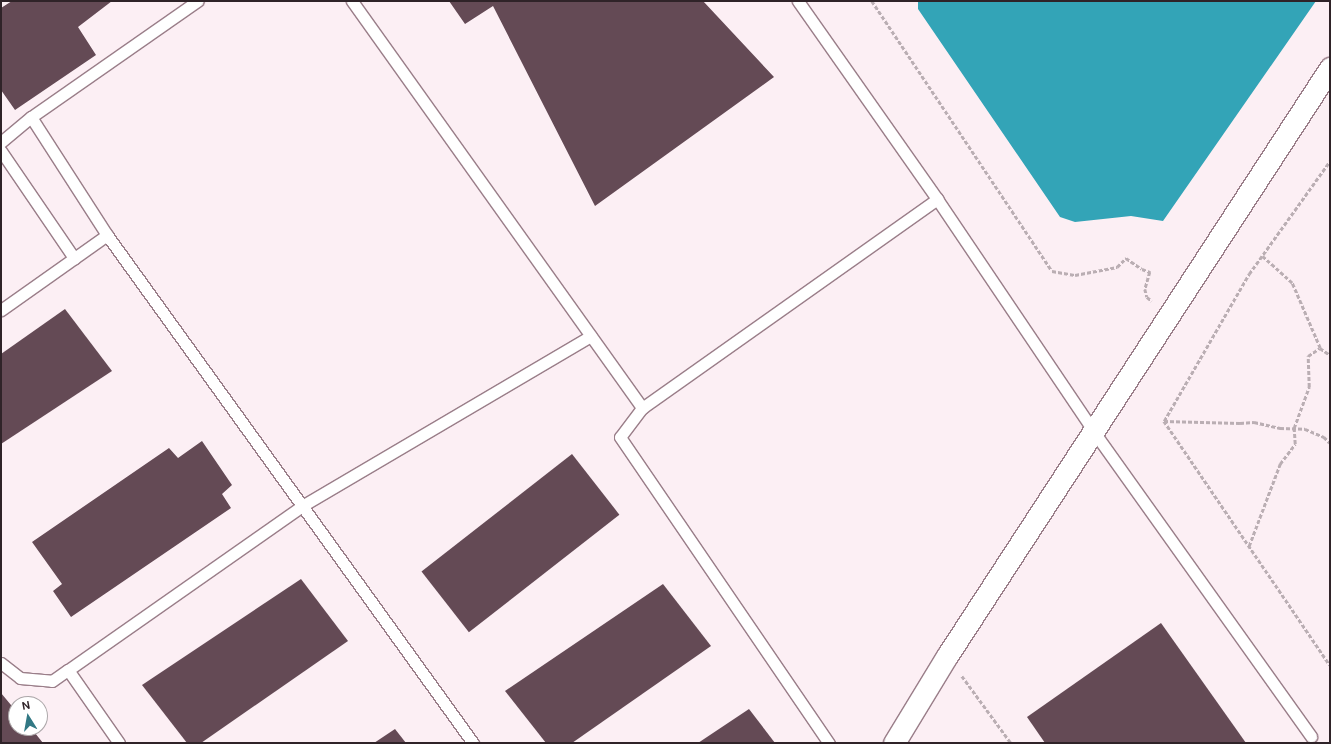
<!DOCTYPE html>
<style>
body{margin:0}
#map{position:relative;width:1331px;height:744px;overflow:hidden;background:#fceff4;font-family:"DM Sans",sans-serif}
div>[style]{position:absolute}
.water>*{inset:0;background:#33a4b7}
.building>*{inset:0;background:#644a55;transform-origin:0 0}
.path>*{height:2.5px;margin-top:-1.25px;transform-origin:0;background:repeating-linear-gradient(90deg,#baaeb3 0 4px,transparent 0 6px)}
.roads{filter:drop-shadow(1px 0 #9a7e89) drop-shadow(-1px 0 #9a7e89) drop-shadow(0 1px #9a7e89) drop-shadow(0 -1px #9a7e89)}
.lane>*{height:11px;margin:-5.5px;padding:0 5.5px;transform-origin:5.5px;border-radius:5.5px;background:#fff}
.street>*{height:21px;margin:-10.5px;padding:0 10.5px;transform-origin:10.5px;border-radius:10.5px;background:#fff}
span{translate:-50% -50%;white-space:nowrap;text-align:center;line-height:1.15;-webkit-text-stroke:4px #fff;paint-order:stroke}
.frame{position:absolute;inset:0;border:2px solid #2f2328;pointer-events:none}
.north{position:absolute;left:8px;top:696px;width:40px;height:40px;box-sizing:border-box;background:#fff;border:1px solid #aca7a9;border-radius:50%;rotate:349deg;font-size:11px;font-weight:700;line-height:16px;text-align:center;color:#2f2328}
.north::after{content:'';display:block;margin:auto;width:14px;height:18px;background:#327884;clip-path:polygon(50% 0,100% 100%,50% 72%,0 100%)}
</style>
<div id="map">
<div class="water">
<i style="clip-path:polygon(918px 1px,1316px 1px,1163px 221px,1131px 216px,1075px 222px,1060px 217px,918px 9px)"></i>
</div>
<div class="building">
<i style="clip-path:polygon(12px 1px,112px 1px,78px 27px,96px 55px,15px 110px,1px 90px,1px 8px)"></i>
<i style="clip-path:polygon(449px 1px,703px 1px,774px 77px,595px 206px,493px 6px,465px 24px)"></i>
<i style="clip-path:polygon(65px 309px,112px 371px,1px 444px,1px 354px)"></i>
<i style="clip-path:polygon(202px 441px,232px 485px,222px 494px,231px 508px,71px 617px,53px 591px,62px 584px,32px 542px,169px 448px,178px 458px)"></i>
<i style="left:572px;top:454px;width:77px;height:191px;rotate:52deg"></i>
<i style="clip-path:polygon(301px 579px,348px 641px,201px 743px,187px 743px,142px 685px)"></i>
<i style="clip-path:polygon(663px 584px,711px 646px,572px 743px,546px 743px,505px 691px)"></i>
<i style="clip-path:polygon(1161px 623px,1246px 743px,1045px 743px,1027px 717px)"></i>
<i style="clip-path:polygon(1px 693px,16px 711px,16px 728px,31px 728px,43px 743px,1px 743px)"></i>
<i style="clip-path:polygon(749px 709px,775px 743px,698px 743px)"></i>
<i style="clip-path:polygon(395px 729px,406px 743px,374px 743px)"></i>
</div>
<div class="path">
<i style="left:872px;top:1px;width:324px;rotate:56.3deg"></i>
<i style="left:1052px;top:271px;width:23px;rotate:10deg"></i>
<i style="left:1075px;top:275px;width:43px;rotate:-10.8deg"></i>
<i style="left:1117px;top:267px;width:13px;rotate:-45deg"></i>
<i style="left:1126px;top:258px;width:19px;rotate:35deg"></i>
<i style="left:1142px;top:269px;width:9px;rotate:21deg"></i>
<i style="left:1150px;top:272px;width:18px;rotate:106deg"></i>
<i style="left:1145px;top:289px;width:8px;rotate:76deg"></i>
<i style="left:1147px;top:297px;width:6px;rotate:39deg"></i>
<i style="left:1320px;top:348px;width:12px;rotate:35deg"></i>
<i style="left:1164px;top:421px;width:170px;rotate:-60deg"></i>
<i style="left:1249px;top:274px;width:139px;rotate:-54.4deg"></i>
<i style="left:1164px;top:421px;width:295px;rotate:55.8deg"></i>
<i style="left:1164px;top:421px;width:76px;rotate:1.5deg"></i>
<i style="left:1240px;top:423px;width:14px;rotate:-4deg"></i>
<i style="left:1254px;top:422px;width:27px;rotate:13deg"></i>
<i style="left:1280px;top:428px;width:25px;rotate:2deg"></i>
<i style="left:1305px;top:429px;width:21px;rotate:23deg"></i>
<i style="left:1324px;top:437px;width:8px;rotate:45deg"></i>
<i style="left:1249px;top:546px;width:88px;rotate:-69.3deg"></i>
<i style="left:1280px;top:464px;width:25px;rotate:-53deg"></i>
<i style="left:1295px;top:444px;width:16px;rotate:-94deg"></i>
<i style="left:1294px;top:428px;width:44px;rotate:-69.9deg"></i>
<i style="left:1309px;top:387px;width:31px;rotate:-92deg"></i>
<i style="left:1308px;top:356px;width:14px;rotate:-34deg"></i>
<i style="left:1320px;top:348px;width:71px;rotate:-113.3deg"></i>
<i style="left:1292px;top:283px;width:40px;rotate:-138deg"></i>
<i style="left:962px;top:676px;width:83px;rotate:53.8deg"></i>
</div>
<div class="roads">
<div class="lane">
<i style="left:352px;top:1px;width:500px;rotate:54.5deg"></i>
<i style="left:642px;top:408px;width:362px;rotate:-35.3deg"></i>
<i style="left:798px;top:1px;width:242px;rotate:54.9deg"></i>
<i style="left:937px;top:199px;width:281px;rotate:56deg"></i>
<i style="left:1094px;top:432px;width:374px;rotate:54.5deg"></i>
<i style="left:31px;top:117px;width:140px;rotate:57.2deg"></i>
<i style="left:107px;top:235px;width:626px;rotate:54.23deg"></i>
<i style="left:1px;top:142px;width:39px;rotate:-40deg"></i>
<i style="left:31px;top:117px;width:203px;rotate:-34.9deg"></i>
<i style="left:1px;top:151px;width:130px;rotate:55.7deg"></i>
<i style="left:1px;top:310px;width:130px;rotate:-35.3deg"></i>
<i style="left:642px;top:408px;width:36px;rotate:127deg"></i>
<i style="left:620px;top:437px;width:371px;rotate:55.7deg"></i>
<i style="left:1px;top:663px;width:24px;rotate:38deg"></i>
<i style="left:20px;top:678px;width:32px;rotate:5deg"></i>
<i style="left:52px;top:681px;width:19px;rotate:-35deg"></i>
<i style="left:119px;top:743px;width:89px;rotate:-124.9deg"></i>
<i style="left:68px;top:670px;width:286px;rotate:-35deg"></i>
<i style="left:302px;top:506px;width:335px;rotate:-30.5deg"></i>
</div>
<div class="street">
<i style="left:894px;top:743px;width:102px;rotate:-58.7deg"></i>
<i style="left:947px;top:656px;width:702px;rotate:-56.92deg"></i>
</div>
</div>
<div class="frame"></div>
<div class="north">N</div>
</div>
